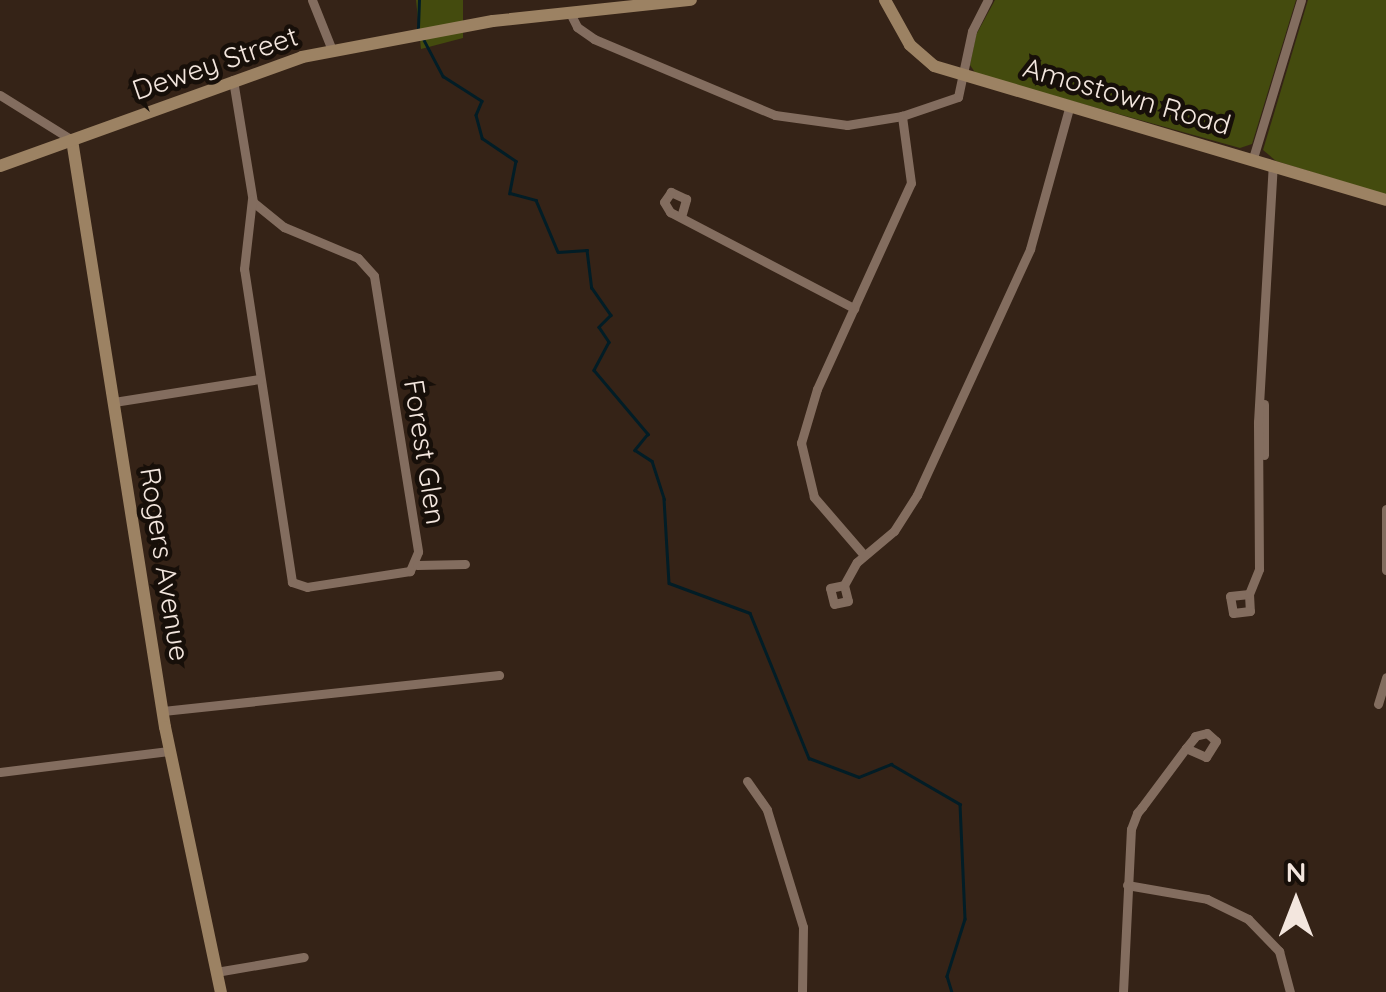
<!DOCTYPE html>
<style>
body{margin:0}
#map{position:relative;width:1386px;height:992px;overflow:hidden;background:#352317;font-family:Quicksand,sans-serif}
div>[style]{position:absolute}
.green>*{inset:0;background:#444b0e}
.stream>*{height:2.5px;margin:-1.25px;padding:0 1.25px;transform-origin:1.25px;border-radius:1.25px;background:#021d26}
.street>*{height:9px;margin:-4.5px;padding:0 4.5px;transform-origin:4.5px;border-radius:4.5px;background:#836d5f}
.secondary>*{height:12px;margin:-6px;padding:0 6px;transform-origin:6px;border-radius:6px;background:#9c8263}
span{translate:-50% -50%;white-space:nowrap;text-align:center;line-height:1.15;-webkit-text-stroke:9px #170f09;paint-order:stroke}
.street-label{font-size:28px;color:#f3e6de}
.north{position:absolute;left:1246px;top:852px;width:100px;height:100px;-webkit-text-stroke:8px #170f09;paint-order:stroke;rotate:0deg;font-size:28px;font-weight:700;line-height:40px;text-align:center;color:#f3e6de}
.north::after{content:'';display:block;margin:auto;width:35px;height:45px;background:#f3e6de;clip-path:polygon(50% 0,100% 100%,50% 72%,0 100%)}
</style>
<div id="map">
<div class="green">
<i style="clip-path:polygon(416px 0,463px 0,463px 38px,421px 49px)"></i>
<i style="clip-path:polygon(995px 0,1296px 0,1252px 144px,1240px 148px,976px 74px,970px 65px,976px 35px)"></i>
<i style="clip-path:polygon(1308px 0,1386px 0,1386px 195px,1276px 161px,1263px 150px)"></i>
</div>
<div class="stream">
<i style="left:418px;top:28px;width:28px;rotate:-88deg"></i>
<i style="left:424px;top:40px;width:41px;rotate:62.2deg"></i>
<i style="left:443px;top:76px;width:46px;rotate:32.7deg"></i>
<i style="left:482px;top:101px;width:15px;rotate:113deg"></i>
<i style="left:476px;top:115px;width:24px;rotate:75deg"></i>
<i style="left:482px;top:138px;width:41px;rotate:34.1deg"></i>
<i style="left:516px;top:161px;width:33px;rotate:101deg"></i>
<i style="left:510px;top:193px;width:27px;rotate:15deg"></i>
<i style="left:536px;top:200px;width:56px;rotate:67.1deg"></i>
<i style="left:558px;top:252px;width:29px;rotate:-4deg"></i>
<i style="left:587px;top:250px;width:38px;rotate:83deg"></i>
<i style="left:592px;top:288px;width:33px;rotate:55deg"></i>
<i style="left:611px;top:315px;width:17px;rotate:135deg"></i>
<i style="left:599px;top:327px;width:18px;rotate:56deg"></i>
<i style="left:609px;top:342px;width:32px;rotate:118deg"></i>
<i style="left:594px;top:370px;width:84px;rotate:49.8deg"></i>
<i style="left:648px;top:434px;width:21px;rotate:129deg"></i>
<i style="left:635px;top:450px;width:20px;rotate:33deg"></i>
<i style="left:652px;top:461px;width:40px;rotate:72deg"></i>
<i style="left:664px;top:499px;width:84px;rotate:86.6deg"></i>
<i style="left:669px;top:583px;width:86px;rotate:20.3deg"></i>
<i style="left:750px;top:613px;width:157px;rotate:67.9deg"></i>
<i style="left:809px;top:758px;width:53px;rotate:20.8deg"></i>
<i style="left:859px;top:777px;width:35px;rotate:-22deg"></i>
<i style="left:891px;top:764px;width:80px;rotate:30.1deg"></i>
<i style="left:960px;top:804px;width:115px;rotate:87.5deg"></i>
<i style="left:965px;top:919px;width:60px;rotate:107.5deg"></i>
<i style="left:947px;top:976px;width:17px;rotate:73deg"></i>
</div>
<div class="street">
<i style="left:312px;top:0;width:54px;rotate:68.2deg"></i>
<i style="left:569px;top:11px;width:18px;rotate:63deg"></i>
<i style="left:577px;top:27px;width:21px;rotate:35deg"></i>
<i style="left:594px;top:39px;width:196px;rotate:22.8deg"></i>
<i style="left:775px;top:115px;width:73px;rotate:7.9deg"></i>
<i style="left:847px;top:125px;width:56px;rotate:-9.3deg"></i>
<i style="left:902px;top:116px;width:59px;rotate:-18.7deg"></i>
<i style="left:958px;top:97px;width:67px;rotate:-78deg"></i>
<i style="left:972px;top:31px;width:35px;rotate:-63deg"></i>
<i style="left:233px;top:80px;width:124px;rotate:80.7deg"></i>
<i style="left:253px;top:202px;width:40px;rotate:39deg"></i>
<i style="left:284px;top:227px;width:80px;rotate:22.7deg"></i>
<i style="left:358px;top:258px;width:24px;rotate:48deg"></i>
<i style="left:374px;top:276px;width:279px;rotate:80.9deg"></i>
<i style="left:418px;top:552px;width:21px;rotate:113deg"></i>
<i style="left:410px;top:571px;width:104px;rotate:171.2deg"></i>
<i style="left:307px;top:587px;width:16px;rotate:-162deg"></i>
<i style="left:292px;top:582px;width:317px;rotate:-98.7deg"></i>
<i style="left:244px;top:269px;width:70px;rotate:-83.5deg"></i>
<i style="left:0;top:95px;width:85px;rotate:32deg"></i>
<i style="left:1253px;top:158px;width:165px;rotate:-73.1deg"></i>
<i style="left:681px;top:217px;width:19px;rotate:-74deg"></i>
<i style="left:686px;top:199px;width:17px;rotate:-155deg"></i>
<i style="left:671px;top:192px;width:12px;rotate:125deg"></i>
<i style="left:664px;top:202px;width:12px;rotate:59deg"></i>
<i style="left:670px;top:212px;width:208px;rotate:27.6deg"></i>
<i style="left:114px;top:402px;width:148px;rotate:-9deg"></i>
<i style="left:1264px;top:404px;width:51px;rotate:90deg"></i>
<i style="left:1386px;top:509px;width:61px;rotate:90deg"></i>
<i style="left:864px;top:555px;width:77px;rotate:-130.8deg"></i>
<i style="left:814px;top:497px;width:56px;rotate:-103.5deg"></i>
<i style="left:801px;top:443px;width:56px;rotate:-73.5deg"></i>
<i style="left:817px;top:389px;width:226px;rotate:-65.5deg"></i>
<i style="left:911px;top:183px;width:68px;rotate:-97.7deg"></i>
<i style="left:417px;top:565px;width:48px;rotate:-1.2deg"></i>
<i style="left:844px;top:585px;width:16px;rotate:76deg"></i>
<i style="left:848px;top:601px;width:14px;rotate:168deg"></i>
<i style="left:834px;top:604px;width:16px;rotate:-104deg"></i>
<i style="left:830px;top:588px;width:14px;rotate:-12deg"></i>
<i style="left:844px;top:585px;width:26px;rotate:-61deg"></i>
<i style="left:857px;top:562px;width:48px;rotate:-40deg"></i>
<i style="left:894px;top:531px;width:43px;rotate:-57.4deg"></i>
<i style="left:917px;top:495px;width:271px;rotate:-65.3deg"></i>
<i style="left:1030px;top:249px;width:149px;rotate:-74.5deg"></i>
<i style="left:1249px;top:594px;width:17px;rotate:87deg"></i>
<i style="left:1250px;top:611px;width:17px;rotate:173deg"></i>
<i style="left:1233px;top:613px;width:17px;rotate:-100deg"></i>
<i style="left:1230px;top:596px;width:19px;rotate:-6deg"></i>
<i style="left:1249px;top:594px;width:27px;rotate:-68deg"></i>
<i style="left:1259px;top:569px;width:147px;rotate:-90.4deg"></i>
<i style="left:1258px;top:422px;width:257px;rotate:-86.7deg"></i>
<i style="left:1378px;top:704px;width:28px;rotate:-73deg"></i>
<i style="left:163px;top:711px;width:338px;rotate:-6.1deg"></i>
<i style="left:0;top:772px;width:170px;rotate:-7.1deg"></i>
<i style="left:747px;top:781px;width:35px;rotate:55deg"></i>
<i style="left:767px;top:810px;width:122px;rotate:72.9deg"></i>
<i style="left:803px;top:927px;width:65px;rotate:90.9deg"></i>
<i style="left:1127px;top:885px;width:81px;rotate:9.9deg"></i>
<i style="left:1207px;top:899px;width:46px;rotate:26deg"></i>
<i style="left:1248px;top:919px;width:45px;rotate:45.9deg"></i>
<i style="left:1279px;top:951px;width:42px;rotate:75deg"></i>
<i style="left:216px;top:972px;width:89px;rotate:-9.7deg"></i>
<i style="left:1123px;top:992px;width:163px;rotate:-87.2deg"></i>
<i style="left:1131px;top:829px;width:17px;rotate:-69deg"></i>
<i style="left:1137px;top:813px;width:8px;rotate:-50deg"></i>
<i style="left:1142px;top:807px;width:74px;rotate:-53.3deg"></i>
<i style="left:1186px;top:748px;width:13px;rotate:-51deg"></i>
<i style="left:1194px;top:738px;width:2px;rotate:-63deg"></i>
<i style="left:1195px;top:736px;width:12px;rotate:-14deg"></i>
<i style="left:1207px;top:733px;width:12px;rotate:42deg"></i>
<i style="left:1216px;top:741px;width:19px;rotate:122deg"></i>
<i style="left:1206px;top:757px;width:22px;rotate:-156deg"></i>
</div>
<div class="secondary">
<i style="left:885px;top:0;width:51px;rotate:60.9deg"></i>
<i style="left:910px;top:45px;width:32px;rotate:41deg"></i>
<i style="left:934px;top:66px;width:471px;rotate:16.5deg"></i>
<i style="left:72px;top:140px;width:594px;rotate:81deg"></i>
<i style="left:165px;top:727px;width:271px;rotate:78.1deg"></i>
<i style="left:0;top:166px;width:321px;rotate:-19.8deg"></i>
<i style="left:302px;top:57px;width:194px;rotate:-10.7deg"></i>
<i style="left:493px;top:21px;width:199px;rotate:-6.1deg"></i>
</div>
<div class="street-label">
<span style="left:215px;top:63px;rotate:-19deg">Dewey Street</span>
<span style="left:1127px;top:96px;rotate:16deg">Amostown Road</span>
<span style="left:425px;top:452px;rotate:81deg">Forest Glen</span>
<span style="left:165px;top:564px;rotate:81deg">Rogers Avenue</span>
</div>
<div class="north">N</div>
</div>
